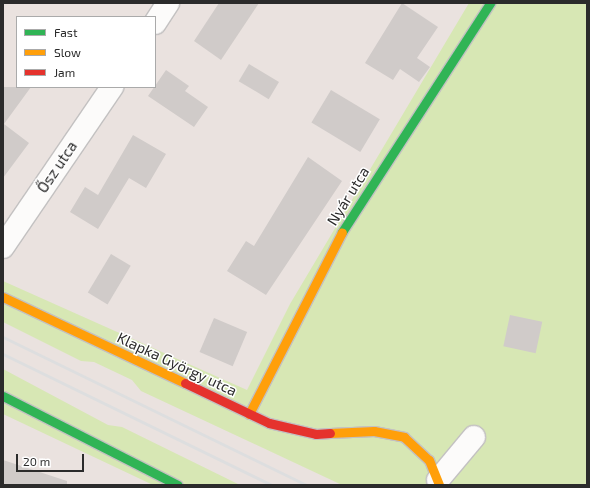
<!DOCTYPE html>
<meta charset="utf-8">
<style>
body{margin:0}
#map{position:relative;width:590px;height:488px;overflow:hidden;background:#eae2df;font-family:"Exo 2",sans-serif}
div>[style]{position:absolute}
.green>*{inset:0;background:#d7e7b4}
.building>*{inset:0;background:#d0cbc9;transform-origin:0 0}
.roads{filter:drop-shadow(1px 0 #c3c1c1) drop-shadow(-1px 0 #c3c1c1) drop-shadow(0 1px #c3c1c1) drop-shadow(0 -1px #c3c1c1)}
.street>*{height:22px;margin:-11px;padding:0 11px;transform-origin:11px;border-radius:11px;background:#fcfbfa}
.fast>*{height:9px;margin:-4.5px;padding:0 4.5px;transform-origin:4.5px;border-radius:4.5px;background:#30b455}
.slow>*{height:9px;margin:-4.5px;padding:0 4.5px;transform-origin:4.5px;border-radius:4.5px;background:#ff9f0a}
.jam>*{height:9px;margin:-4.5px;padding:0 4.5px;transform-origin:4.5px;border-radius:4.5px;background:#e5322d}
.rail>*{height:3px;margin:-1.5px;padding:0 1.5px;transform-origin:1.5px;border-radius:1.5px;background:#dddedf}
span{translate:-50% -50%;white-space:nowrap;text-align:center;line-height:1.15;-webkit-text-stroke:3px #fff;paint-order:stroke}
.street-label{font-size:15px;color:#2b2b2b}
.frame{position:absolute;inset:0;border:4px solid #2b2b2b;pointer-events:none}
.legend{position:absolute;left:16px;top:16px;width:140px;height:72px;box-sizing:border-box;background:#fff;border:1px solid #aaa;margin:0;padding:5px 7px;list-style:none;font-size:12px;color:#2b2b2b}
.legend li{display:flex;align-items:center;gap:8px;height:20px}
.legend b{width:20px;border:1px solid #aaa}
.scale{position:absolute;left:16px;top:454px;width:68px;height:18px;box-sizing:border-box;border:2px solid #2b2b2b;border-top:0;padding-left:5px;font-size:12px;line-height:14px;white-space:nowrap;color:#2b2b2b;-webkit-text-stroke:3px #fff;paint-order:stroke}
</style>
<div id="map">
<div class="green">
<i style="clip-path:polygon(469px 3px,587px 3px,587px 485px,342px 485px,141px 391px,132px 380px,94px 362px,81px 361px,3px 322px,3px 281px,247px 390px,290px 304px)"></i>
<i style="clip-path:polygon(3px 369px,108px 425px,122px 427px,240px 485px,153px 485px,3px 414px)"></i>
</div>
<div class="building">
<i style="clip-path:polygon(219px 3px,259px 3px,221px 60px,194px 41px)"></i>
<i style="clip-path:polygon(402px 3px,438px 27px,417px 58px,430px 67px,419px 82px,400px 69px,393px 80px,365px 63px)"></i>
<i style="left:249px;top:64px;width:35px;height:20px;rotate:31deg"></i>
<i style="clip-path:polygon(166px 70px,189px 86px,185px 91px,208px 107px,194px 127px,148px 96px)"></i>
<i style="clip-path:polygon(3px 87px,31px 87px,4px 124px,29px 143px,3px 178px)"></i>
<i style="left:331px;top:90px;width:57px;height:38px;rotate:31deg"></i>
<i style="clip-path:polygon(133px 135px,166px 154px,146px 188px,129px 178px,98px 229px,70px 212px,85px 187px,98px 195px)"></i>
<i style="clip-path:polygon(308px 157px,342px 181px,266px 295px,227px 271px,246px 241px,254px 246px)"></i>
<i style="left:111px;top:254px;width:23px;height:45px;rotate:31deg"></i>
<i style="left:510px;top:315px;width:33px;height:32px;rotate:12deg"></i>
<i style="left:214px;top:318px;width:36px;height:37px;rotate:23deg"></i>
<i style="clip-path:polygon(3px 460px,67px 481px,67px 485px,3px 485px)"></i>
</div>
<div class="roads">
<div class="street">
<i style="left:155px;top:23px;width:24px;rotate:-57deg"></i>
<i style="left:3px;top:247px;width:194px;rotate:-55.7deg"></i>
<i style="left:438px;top:480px;width:56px;rotate:-50.1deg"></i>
</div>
<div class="fast">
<i style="left:342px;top:232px;width:273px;rotate:-57.1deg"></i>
<i style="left:3px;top:396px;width:196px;rotate:27deg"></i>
</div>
<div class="slow">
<i style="left:3px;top:297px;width:201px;rotate:25.3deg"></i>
<i style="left:249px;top:414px;width:204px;rotate:-62.9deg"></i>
<i style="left:330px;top:433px;width:44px;rotate:-2.6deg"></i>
<i style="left:374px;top:431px;width:31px;rotate:11deg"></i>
<i style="left:404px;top:437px;width:34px;rotate:43deg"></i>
<i style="left:429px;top:460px;width:27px;rotate:68deg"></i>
</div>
<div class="jam">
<i style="left:185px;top:383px;width:93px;rotate:25.5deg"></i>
<i style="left:269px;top:423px;width:48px;rotate:13.2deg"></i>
<i style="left:316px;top:434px;width:14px;rotate:-4deg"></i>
</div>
</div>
<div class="rail">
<i style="left:3px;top:337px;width:337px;rotate:26deg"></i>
<i style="left:3px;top:354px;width:298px;rotate:26deg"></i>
</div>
<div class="street-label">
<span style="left:57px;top:167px;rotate:-56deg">Ősz utca</span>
<span style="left:348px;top:196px;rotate:-58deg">Nyár utca</span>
<span style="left:177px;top:364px;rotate:25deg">Klapka György utca</span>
</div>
<div class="frame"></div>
<ul class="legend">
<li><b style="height:5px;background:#30b455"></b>Fast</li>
<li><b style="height:5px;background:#ff9f0a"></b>Slow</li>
<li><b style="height:5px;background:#e5322d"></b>Jam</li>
</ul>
<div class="scale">20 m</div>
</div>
